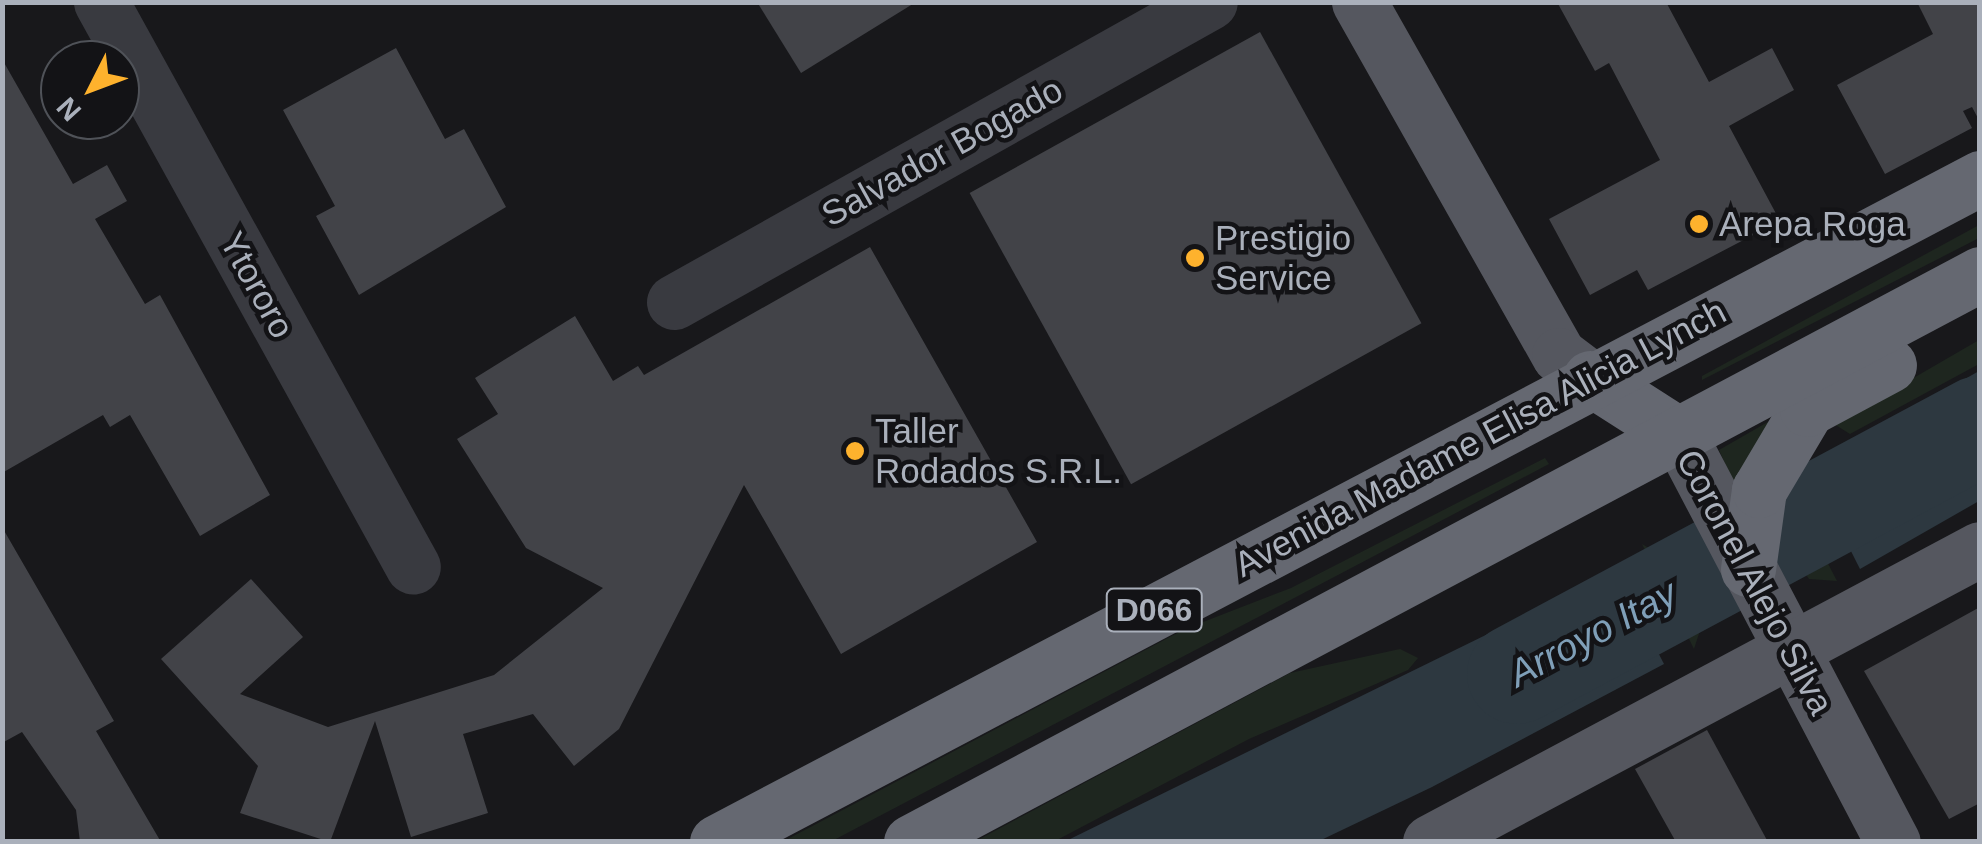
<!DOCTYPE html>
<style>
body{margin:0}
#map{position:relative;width:1982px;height:844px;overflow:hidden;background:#18181b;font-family:Helvetica,sans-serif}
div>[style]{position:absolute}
.green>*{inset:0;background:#1e261f}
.water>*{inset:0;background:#2d3840}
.river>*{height:100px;margin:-50px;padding:0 50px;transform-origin:50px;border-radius:50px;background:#2d3840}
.building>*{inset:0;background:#424348;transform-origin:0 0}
.minor>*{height:55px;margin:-27.5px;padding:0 27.5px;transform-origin:27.5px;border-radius:27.5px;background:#393a40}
.major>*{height:55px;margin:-27.5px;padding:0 27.5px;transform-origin:27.5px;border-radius:27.5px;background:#55575f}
.highway>*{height:55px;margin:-27.5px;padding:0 27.5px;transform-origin:27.5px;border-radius:27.5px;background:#656871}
.dots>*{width:28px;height:28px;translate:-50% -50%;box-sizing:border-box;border:5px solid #131316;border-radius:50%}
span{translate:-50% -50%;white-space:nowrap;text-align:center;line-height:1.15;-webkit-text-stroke:9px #131316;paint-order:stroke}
.shield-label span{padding:2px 8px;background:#131316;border:2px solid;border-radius:8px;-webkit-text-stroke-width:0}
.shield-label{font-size:32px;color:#aab0bb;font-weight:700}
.street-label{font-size:35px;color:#aab0bb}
.poi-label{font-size:35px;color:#aab0bb}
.left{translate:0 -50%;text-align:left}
.water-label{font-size:38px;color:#7f9fb8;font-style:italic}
.frame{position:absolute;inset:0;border:5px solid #aab0bb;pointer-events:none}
.north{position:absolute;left:40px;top:40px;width:100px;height:100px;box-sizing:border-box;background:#131316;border:2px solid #4f5258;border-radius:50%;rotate:228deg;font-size:28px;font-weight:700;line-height:40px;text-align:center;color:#aab0bb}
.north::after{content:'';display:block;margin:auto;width:35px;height:45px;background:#feb22d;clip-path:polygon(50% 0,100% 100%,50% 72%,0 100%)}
</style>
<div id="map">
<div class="green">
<i style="clip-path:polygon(1979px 225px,1979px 238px,1702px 380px,1702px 376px)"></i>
<i style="clip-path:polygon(1979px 340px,1979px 364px,1850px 434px,1834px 424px)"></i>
<i style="clip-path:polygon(1773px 419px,1739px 496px,1719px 450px)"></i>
<i style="clip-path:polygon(1545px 458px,1549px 464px,832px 841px,784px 841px,1185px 629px,1291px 588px)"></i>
<i style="clip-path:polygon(1789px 488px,1837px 581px,1809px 579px,1786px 546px,1781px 529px)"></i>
<i style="clip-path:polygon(1642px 544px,1668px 559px,1706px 612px,1694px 649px)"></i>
<i style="clip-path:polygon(1400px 649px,1418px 658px,1408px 670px,1249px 739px,1055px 841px,976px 841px,1290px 673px)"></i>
</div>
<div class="water">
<i style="clip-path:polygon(1979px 371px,1979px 501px,1860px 569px,1809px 468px)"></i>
<i style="clip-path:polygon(1616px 571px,1664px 664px,1432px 787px,1319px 841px,1066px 841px)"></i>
</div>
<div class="river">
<i style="left:1517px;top:674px;width:525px;rotate:-28.18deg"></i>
</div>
<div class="building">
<i style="clip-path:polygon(757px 2px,916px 2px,801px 73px)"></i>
<i style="clip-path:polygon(1557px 2px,1666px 2px,1709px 82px,1772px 48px,1794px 90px,1729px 126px,1780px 221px,1648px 290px,1637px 270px,1590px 295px,1549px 219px,1660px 160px,1609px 63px,1595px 71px)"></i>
<i style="clip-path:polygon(1917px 2px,1980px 2px,1980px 122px,1972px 107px,1963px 111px,1972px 128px,1885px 174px,1837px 85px,1933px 34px)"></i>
<i style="left:1260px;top:32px;width:333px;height:332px;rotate:61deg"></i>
<i style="clip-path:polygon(396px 48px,445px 139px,464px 129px,506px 207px,359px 295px,316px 216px,335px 206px,283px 110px)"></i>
<i style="clip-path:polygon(2px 59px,73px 184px,107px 165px,127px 201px,95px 219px,145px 304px,160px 295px,270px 495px,200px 536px,130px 415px,110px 427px,103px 415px,2px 473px)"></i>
<i style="clip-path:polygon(870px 247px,1037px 542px,841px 654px,744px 485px,619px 729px,574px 766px,533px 714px,463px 734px,488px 813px,411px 837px,375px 721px,330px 842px,240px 813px,258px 766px,161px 659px,251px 579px,303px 637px,240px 694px,328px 727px,494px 675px,603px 588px,526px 548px,457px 439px,498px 414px,475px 378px,575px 316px,613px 381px,638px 366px,644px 375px)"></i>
<i style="clip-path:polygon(2px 527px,114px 721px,96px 731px,161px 842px,80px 842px,76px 810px,22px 732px,2px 743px)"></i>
<i style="clip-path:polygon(1980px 607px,1980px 803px,1949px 819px,1864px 671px)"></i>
<i style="clip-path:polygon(1707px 730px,1768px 842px,1676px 842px,1635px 769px)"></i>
</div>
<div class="minor">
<i style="left:101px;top:2px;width:645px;rotate:61.09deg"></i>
<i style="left:674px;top:302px;width:614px;rotate:-29.24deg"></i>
</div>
<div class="major">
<i style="left:1359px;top:2px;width:406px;rotate:60.5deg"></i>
<i style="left:1559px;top:355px;width:39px;rotate:37deg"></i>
<i style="left:1679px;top:435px;width:460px;rotate:62.3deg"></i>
<i style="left:1430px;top:842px;width:623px;rotate:-28.05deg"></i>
</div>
<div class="highway">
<i style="left:1590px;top:378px;width:106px;rotate:32.6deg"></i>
<i style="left:1748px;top:569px;width:80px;rotate:-82.1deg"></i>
<i style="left:1759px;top:490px;width:94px;rotate:-59.3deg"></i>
<i style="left:1807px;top:409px;width:93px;rotate:-28.2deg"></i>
<i style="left:717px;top:842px;width:1427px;rotate:-27.73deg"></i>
<i style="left:911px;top:842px;width:1211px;rotate:-27.98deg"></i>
</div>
<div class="dots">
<i style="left:1699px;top:224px;background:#feb22d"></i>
<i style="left:1195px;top:258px;background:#feb22d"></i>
<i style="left:855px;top:451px;background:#feb22d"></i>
</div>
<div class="shield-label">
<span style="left:1154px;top:610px">D066</span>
</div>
<div class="street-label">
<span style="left:942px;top:152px;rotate:-29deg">Salvador Bogado</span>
<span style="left:257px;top:285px;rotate:61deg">Ytororo</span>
<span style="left:1480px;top:438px;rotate:-28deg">Avenida Madame Elisa Alicia Lynch</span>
<span style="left:1755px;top:582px;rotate:62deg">Coronel Alejo Silva</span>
</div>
<div class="poi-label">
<span class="left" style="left:1719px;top:224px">Arepa Roga</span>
<span class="left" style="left:1215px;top:258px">Prestigio<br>Service</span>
<span class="left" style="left:875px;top:451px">Taller<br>Rodados S.R.L.</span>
</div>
<div class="water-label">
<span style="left:1593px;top:634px;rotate:-28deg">Arroyo Itay</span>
</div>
<div class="frame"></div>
<div class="north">N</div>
</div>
